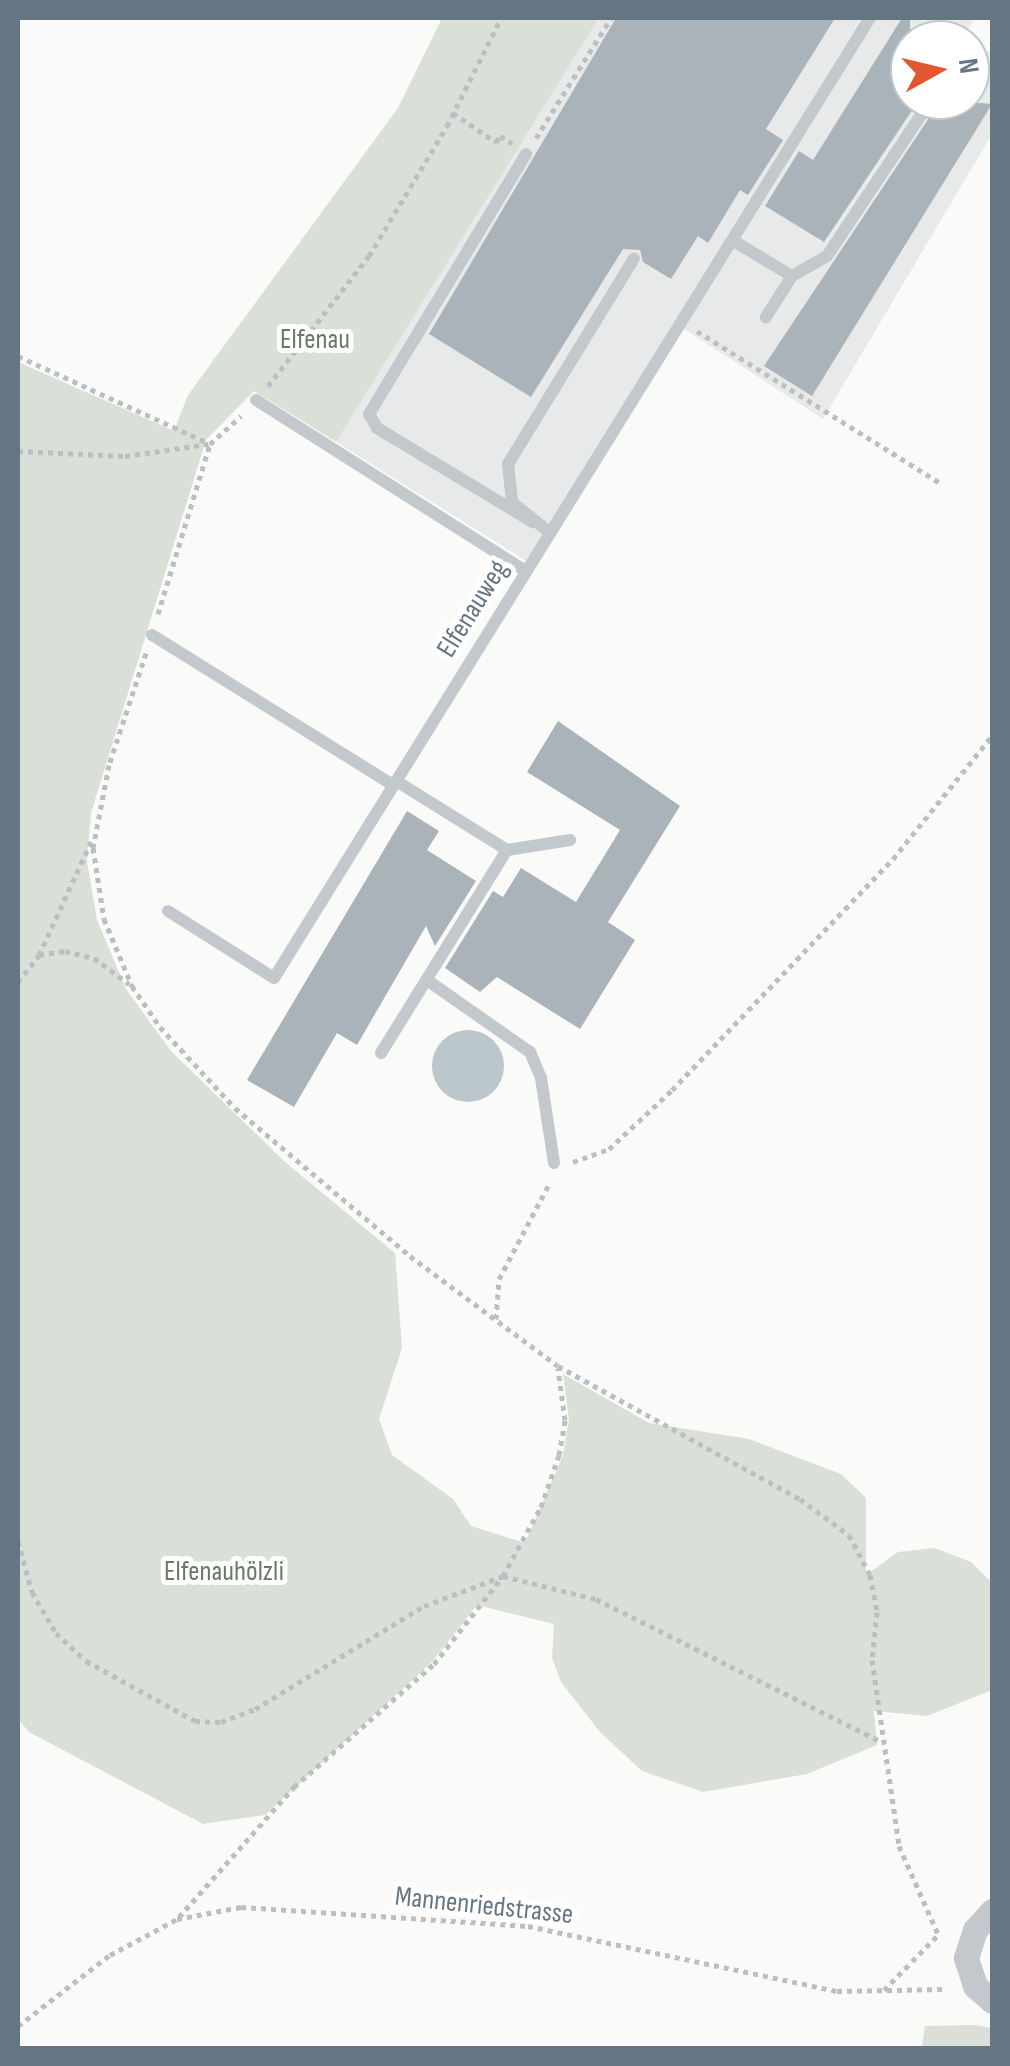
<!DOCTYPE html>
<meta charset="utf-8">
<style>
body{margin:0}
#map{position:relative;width:1010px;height:2066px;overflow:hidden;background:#fafaf8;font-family:"Sofia Sans Condensed",sans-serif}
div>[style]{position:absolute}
.built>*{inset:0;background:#e8e9e9}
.green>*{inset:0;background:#dadfd7}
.water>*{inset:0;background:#bbc7cb}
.round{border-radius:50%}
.building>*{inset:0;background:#aab3b9}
.path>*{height:5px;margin-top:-2.5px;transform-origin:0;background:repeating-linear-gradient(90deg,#bbbfc2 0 5px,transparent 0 10px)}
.service>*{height:12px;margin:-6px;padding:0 6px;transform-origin:6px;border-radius:6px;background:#c3c8cc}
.minor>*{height:25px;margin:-12.5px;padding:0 12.5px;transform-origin:12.5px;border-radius:12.5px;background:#c3c8cc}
span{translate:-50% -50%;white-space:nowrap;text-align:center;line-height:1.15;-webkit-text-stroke:10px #fff;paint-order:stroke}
.park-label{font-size:28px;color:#687a64}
.street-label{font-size:28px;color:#657683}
.frame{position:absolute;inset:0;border:20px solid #657683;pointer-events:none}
.north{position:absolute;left:890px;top:20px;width:100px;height:100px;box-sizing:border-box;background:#fff;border:2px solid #c1c8cd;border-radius:50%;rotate:82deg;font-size:28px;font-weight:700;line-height:40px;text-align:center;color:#657683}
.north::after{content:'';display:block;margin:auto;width:35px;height:45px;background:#e4572e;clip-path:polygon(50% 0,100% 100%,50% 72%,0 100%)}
</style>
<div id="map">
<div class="built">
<i style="clip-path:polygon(599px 18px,975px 18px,964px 36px,970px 40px,910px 40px,910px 100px,970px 100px,970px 40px,992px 54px,992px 134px,823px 419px,684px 329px,536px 567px,336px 442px)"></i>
</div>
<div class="green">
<i style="clip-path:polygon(442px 18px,599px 18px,336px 442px,254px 391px,206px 440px,91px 813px,87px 861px,97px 920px,126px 989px,171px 1051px,285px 1162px,395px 1253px,402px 1348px,379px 1419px,392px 1455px,453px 1499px,471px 1526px,525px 1543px,563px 1455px,569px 1420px,563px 1374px,649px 1423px,749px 1439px,841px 1474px,866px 1498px,866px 1575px,898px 1552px,934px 1548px,971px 1562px,992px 1583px,992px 1690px,927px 1716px,874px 1711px,877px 1745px,807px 1774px,703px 1792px,642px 1771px,600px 1732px,561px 1682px,552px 1658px,554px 1624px,477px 1605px,432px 1662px,265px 1815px,203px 1824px,29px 1732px,18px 1719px,18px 362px,174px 431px,188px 395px,398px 108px)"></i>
<i style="clip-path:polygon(974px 2025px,992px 2028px,992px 2048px,922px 2048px,925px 2026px)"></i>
</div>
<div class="water">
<i class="round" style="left:432px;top:1030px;width:72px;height:72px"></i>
</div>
<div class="building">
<i style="clip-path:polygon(616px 18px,835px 18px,766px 129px,783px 140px,748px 195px,740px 190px,708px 243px,698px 236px,671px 279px,643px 262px,640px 250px,623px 249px,531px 397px,429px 334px)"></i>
<i style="clip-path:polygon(902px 18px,910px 18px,910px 100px,919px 100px,824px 242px,765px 206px,799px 151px,813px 160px)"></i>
<i style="clip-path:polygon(941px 100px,992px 104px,812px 396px,764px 366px)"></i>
<i style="clip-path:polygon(558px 721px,680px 806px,608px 922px,635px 940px,580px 1029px,497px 977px,480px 992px,445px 968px,493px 891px,503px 897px,521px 868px,576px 902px,620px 830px,527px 772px)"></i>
<i style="clip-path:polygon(407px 811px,439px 831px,427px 850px,476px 881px,435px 946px,426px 926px,357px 1045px,337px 1033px,294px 1107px,247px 1080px)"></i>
</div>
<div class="path">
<i style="left:453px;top:113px;width:52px;rotate:34deg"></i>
<i style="left:496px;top:142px;width:7px;rotate:-56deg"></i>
<i style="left:500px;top:136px;width:14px;rotate:30deg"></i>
<i style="left:536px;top:138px;width:142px;rotate:-58deg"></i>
<i style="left:697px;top:331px;width:287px;rotate:32deg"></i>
<i style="left:18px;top:356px;width:211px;rotate:24.6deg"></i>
<i style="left:268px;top:386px;width:165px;rotate:-52.2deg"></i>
<i style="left:369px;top:256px;width:152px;rotate:-59deg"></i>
<i style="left:447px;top:126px;width:121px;rotate:-63.4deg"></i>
<i style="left:18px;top:451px;width:107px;rotate:2.7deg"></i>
<i style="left:125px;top:456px;width:84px;rotate:-8.2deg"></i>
<i style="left:158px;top:614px;width:178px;rotate:-73deg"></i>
<i style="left:210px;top:444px;width:42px;rotate:-42.1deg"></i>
<i style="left:146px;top:653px;width:118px;rotate:108.3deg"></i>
<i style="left:109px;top:765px;width:85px;rotate:100.9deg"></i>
<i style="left:93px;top:848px;width:72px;rotate:81.2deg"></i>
<i style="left:104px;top:919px;width:73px;rotate:67.3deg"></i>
<i style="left:132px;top:986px;width:50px;rotate:55.7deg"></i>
<i style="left:160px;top:1027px;width:110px;rotate:47.2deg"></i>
<i style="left:235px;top:1108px;width:229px;rotate:40.2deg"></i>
<i style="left:410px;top:1256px;width:184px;rotate:36.6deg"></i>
<i style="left:558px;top:1366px;width:276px;rotate:28.8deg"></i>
<i style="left:800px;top:1499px;width:61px;rotate:36.3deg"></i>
<i style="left:849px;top:1535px;width:45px;rotate:62.3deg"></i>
<i style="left:870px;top:1575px;width:38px;rotate:79deg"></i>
<i style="left:877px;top:1612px;width:48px;rotate:95.9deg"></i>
<i style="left:872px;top:1660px;width:188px;rotate:81.7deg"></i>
<i style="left:899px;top:1846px;width:96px;rotate:66.1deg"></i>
<i style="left:39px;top:955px;width:127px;rotate:-65.3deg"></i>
<i style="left:18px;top:982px;width:34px;rotate:-52deg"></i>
<i style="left:39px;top:955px;width:26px;rotate:-9deg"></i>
<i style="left:65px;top:951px;width:30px;rotate:14deg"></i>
<i style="left:94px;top:958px;width:44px;rotate:36.6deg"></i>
<i style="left:573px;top:1162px;width:38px;rotate:-20deg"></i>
<i style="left:609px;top:1149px;width:86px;rotate:-43.1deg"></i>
<i style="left:672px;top:1090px;width:320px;rotate:-46.3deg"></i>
<i style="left:893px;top:859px;width:158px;rotate:-51.2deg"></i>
<i style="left:496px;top:1319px;width:40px;rotate:-85.7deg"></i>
<i style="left:499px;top:1279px;width:107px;rotate:-62.2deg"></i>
<i style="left:18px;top:1541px;width:53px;rotate:74.6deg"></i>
<i style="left:32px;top:1592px;width:48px;rotate:59.7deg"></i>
<i style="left:56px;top:1633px;width:41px;rotate:43deg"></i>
<i style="left:86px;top:1661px;width:124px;rotate:28.8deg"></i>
<i style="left:195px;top:1721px;width:26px;rotate:2deg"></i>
<i style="left:221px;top:1722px;width:36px;rotate:-21deg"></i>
<i style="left:255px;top:1709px;width:198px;rotate:-31.4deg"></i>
<i style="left:424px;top:1606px;width:85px;rotate:-20.8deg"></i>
<i style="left:503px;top:1576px;width:96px;rotate:13.9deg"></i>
<i style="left:596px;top:1599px;width:319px;rotate:26.6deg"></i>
<i style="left:179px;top:1917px;width:174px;rotate:-48.5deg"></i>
<i style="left:294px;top:1787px;width:186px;rotate:-41.3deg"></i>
<i style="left:434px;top:1664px;width:112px;rotate:-51.9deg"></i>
<i style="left:503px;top:1576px;width:79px;rotate:-61.2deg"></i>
<i style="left:541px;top:1507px;width:55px;rotate:-70.9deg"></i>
<i style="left:559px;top:1455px;width:36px;rotate:-80deg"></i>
<i style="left:565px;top:1420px;width:52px;rotate:-97.7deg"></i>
<i style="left:884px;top:1990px;width:78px;rotate:-45.5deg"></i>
<i style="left:18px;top:2026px;width:116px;rotate:-37.7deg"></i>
<i style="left:110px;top:1955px;width:76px;rotate:-28.2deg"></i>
<i style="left:177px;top:1919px;width:65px;rotate:-10.6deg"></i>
<i style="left:241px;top:1907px;width:288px;rotate:3.8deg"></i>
<i style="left:528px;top:1926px;width:316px;rotate:11.9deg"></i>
<i style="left:837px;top:1991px;width:110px;rotate:-1deg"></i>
</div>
<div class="service">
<i style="left:526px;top:154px;width:304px;rotate:121.1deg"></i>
<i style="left:369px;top:414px;width:16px;rotate:60deg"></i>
<i style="left:377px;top:428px;width:182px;rotate:31.1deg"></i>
<i style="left:732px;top:240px;width:70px;rotate:31deg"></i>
<i style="left:792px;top:276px;width:49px;rotate:122.4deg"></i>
<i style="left:792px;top:276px;width:40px;rotate:-29.7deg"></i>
<i style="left:827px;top:256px;width:187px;rotate:-56.3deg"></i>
<i style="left:256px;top:400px;width:319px;rotate:32.4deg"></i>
<i style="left:549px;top:532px;width:48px;rotate:-141deg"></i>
<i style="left:512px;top:502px;width:38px;rotate:-96deg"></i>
<i style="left:508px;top:464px;width:241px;rotate:-58.5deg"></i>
<i style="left:152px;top:635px;width:284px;rotate:31.9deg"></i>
<i style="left:507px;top:850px;width:64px;rotate:-9deg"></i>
<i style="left:168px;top:911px;width:125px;rotate:32.3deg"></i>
<i style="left:274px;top:978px;width:1130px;rotate:-58.17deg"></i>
<i style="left:427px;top:980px;width:126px;rotate:35deg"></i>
<i style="left:530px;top:1052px;width:28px;rotate:67deg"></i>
<i style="left:541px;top:1078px;width:86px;rotate:81.3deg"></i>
<i style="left:381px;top:1053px;width:239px;rotate:-58.2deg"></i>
<i style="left:507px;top:850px;width:131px;rotate:-148.1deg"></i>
</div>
<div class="minor">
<i style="left:992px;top:1911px;width:25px;rotate:132deg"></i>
<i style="left:975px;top:1930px;width:29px;rotate:108deg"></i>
<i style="left:966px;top:1958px;width:29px;rotate:72deg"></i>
<i style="left:975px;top:1986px;width:23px;rotate:41deg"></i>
</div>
<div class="park-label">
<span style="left:315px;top:340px">Elfenau</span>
<span style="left:224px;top:1572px">Elfenauhölzli</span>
</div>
<div class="street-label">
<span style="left:473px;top:609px;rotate:-58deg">Elfenauweg</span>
<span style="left:484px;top:1906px;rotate:6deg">Mannenriedstrasse</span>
</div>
<div class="frame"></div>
<div class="north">N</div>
</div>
